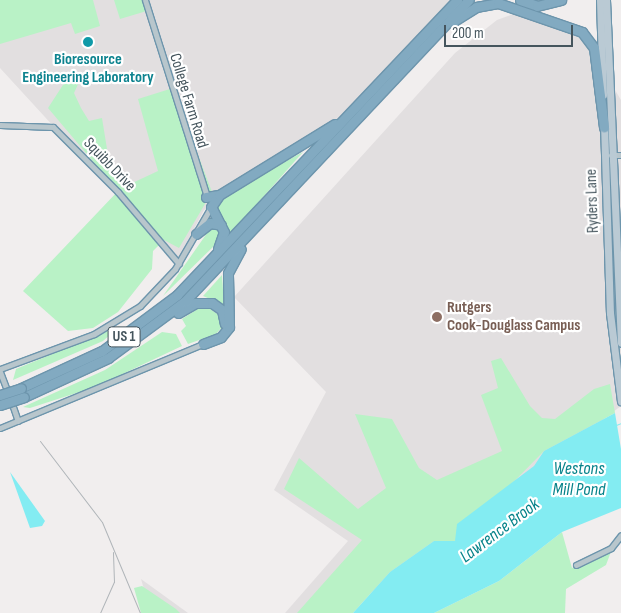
<!DOCTYPE html>
<style>
body{margin:0}
#map{position:relative;width:621px;height:613px;overflow:hidden;background:#f1eeee;font-family:"Sofia Sans Condensed",sans-serif}
div>[style]{position:absolute}
.education>*{inset:0;background:#e2dfe0}
.green>*{inset:0;background:#b9f2c6}
.water>*{inset:0;background:#83ecf2}
.stream>*{height:1px;margin:-0.5px;padding:0 0.5px;transform-origin:0.5px;border-radius:0.5px;background:#83ecf2}
.roads{filter:drop-shadow(1px 0 #6d95ac) drop-shadow(-1px 0 #6d95ac) drop-shadow(0 1px #6d95ac) drop-shadow(0 -1px #6d95ac)}
.street>*{height:5px;margin:-2.5px;padding:0 2.5px;transform-origin:2.5px;border-radius:2.5px;background:#b8c6cc}
.secondary>*{height:7px;margin:-3.5px;padding:0 3.5px;transform-origin:3.5px;border-radius:3.5px;background:#bacad4}
.highway>*{height:9px;margin:-4.5px;padding:0 4.5px;transform-origin:4.5px;border-radius:4.5px;background:#82aac1}
.rail>*{height:1px;margin:-0.5px;padding:0 0.5px;transform-origin:0.5px;border-radius:0.5px;background:#b0b5b9}
.bridges{filter:drop-shadow(1px 0 #6d95ac) drop-shadow(-1px 0 #6d95ac) drop-shadow(0 1px #6d95ac) drop-shadow(0 -1px #6d95ac)}
.highway-bridge>*{height:9px;margin:-4.5px;padding:0 4.5px;transform-origin:4.5px;border-radius:4.5px;background:#82aac1}
.dots>*{width:14px;height:14px;translate:-50% -50%;box-sizing:border-box;border:2px solid #fff;border-radius:50%}
span{translate:-50% -50%;white-space:nowrap;text-align:center;line-height:1.15;-webkit-text-stroke:4.5px #fff;paint-order:stroke}
.shield-label span{padding:1px 4px;background:#fff;border:1px solid;border-radius:4px;-webkit-text-stroke-width:0}
.shield-label{font-size:15px;color:#45555d;font-weight:700}
.culture-label{font-size:16px;color:#0d838f;font-weight:700}
.street-label{font-size:16px;color:#45555d}
.education-label{font-size:16px;color:#785e54;font-weight:700}
.left{translate:0 -50%;text-align:left}
.water-label{font-size:18px;color:#06838a;font-style:italic}
.scale{position:absolute;left:444px;top:25px;width:129px;height:22px;box-sizing:border-box;border:2px solid #45555d;border-top:0;padding-left:6px;font-size:15px;line-height:18px;white-space:nowrap;color:#45555d;-webkit-text-stroke:4px #fff;paint-order:stroke}
</style>
<div id="map">
<div class="education">
<i style="clip-path:polygon(0 0,457px 0,330px 128px,204px 210px,177px 261px,0 68px)"></i>
<i style="clip-path:polygon(516px 13px,580px 31px,621px 100px,621px 406px,344px 613px,285px 613px,348px 541px,274px 490px,326px 392px,234px 297px,455px 53px,497px 20px)"></i>
<i style="clip-path:polygon(141px 579px,188px 613px,151px 613px)"></i>
</div>
<div class="green">
<i style="clip-path:polygon(0 0,93px 0,100px 26px,75px 34px,71px 23px,0 44px)"></i>
<i style="clip-path:polygon(114px 0,146px 0,150px 10px,120px 19px)"></i>
<i style="clip-path:polygon(72px 71px,81px 78px,74px 93px,81px 108px,89px 121px,102px 118px,107px 149px,103px 159px,128px 185px,158px 171px,138px 99px,173px 88px,212px 192px,179px 248px,164px 240px,153px 251px,152px 269px,118px 312px,93px 328px,68px 331px,23px 291px,118px 191px,48px 108px)"></i>
<i style="clip-path:polygon(303px 152px,231px 233px,215px 208px,220px 197px)"></i>
<i style="clip-path:polygon(212px 226px,220px 233px,217px 243px,163px 296px)"></i>
<i style="clip-path:polygon(222px 275px,224px 305px,203px 296px)"></i>
<i style="clip-path:polygon(204px 305px,222px 317px,222px 327px,216px 334px,188px 344px,181px 331px,186px 326px,182px 319px)"></i>
<i style="clip-path:polygon(120px 326px,103px 341px,13px 380px,16px 369px)"></i>
<i style="clip-path:polygon(162px 332px,176px 334px,182px 346px,95px 387px,30px 408px,23px 407px,105px 370px)"></i>
<i style="clip-path:polygon(501px 358px,530px 406px,542px 418px,555px 419px,594px 389px,610px 384px,615px 413px,544px 451px,455px 541px,434px 541px,390px 572px,353px 613px,297px 613px,362px 540px,284px 489px,299px 458px,358px 509px,386px 488px,355px 414px,392px 419px,419px 468px,437px 480px,502px 451px,481px 395px,498px 388px,491px 361px)"></i>
<i style="clip-path:polygon(562px 532px,572px 568px,612px 549px,606px 565px,566px 589px,565px 613px,434px 613px,499px 581px)"></i>
<i style="clip-path:polygon(142px 586px,176px 609px,180px 613px,141px 613px,134px 588px)"></i>
</div>
<div class="water">
<i style="clip-path:polygon(615px 413px,621px 449px,621px 508px,562px 532px,499px 581px,434px 613px,353px 613px,390px 572px,434px 541px,455px 541px,457px 524px,534px 466px,544px 451px)"></i>
<i style="clip-path:polygon(10px 472px,45px 521px,42px 526px,30px 528px)"></i>
</div>
<div class="stream">
<i style="left:616px;top:425px;width:5px;rotate:-22deg"></i>
</div>
<div class="roads">
<div class="street">
<i style="left:145px;top:0;width:207px;rotate:72.5deg"></i>
<i style="left:0;top:125px;width:53px;rotate:2.2deg"></i>
<i style="left:53px;top:127px;width:92px;rotate:45deg"></i>
<i style="left:118px;top:192px;width:94px;rotate:49.7deg"></i>
<i style="left:611px;top:155px;width:10px"></i>
<i style="left:0;top:369px;width:100px;rotate:-20.4deg"></i>
<i style="left:94px;top:334px;width:54px;rotate:-31.3deg"></i>
<i style="left:140px;top:306px;width:51px;rotate:-46.6deg"></i>
<i style="left:175px;top:269px;width:72px;rotate:-59.9deg"></i>
<i style="left:0;top:372px;width:22px;rotate:69deg"></i>
<i style="left:11px;top:401px;width:21px;rotate:71deg"></i>
<i style="left:0;top:428px;width:220px;rotate:-22.5deg"></i>
<i style="left:576px;top:565px;width:39px;rotate:-26deg"></i>
<i style="left:611px;top:548px;width:16px;rotate:-52deg"></i>
</div>
<div class="secondary">
<i style="left:600px;top:0;width:95px;rotate:88.2deg"></i>
<i style="left:606px;top:0;width:343px;rotate:87.5deg"></i>
<i style="left:604px;top:123px;width:190px;rotate:88.2deg"></i>
<i style="left:610px;top:313px;width:89px;rotate:82.9deg"></i>
</div>
<div class="highway">
<i style="left:520px;top:0;width:18px;rotate:19deg"></i>
<i style="left:537px;top:6px;width:25px;rotate:-14deg"></i>
<i style="left:454px;top:21px;width:26px;rotate:-32deg"></i>
<i style="left:476px;top:7px;width:22px;rotate:-10deg"></i>
<i style="left:498px;top:3px;width:89px;rotate:19deg"></i>
<i style="left:582px;top:32px;width:20px;rotate:53deg"></i>
<i style="left:594px;top:48px;width:80px;rotate:82.8deg"></i>
<i style="left:206px;top:197px;width:13px;rotate:-9deg"></i>
<i style="left:196px;top:234px;width:18px;rotate:-38deg"></i>
<i style="left:210px;top:223px;width:11px;rotate:10deg"></i>
<i style="left:218px;top:249px;width:18px;rotate:-71deg"></i>
<i style="left:224px;top:232px;width:28px;rotate:-117deg"></i>
<i style="left:211px;top:207px;width:14px;rotate:-56deg"></i>
<i style="left:219px;top:195px;width:136px;rotate:-31.5deg"></i>
<i style="left:178px;top:313px;width:20px;rotate:-30deg"></i>
<i style="left:195px;top:303px;width:17px"></i>
<i style="left:212px;top:303px;width:12px;rotate:35deg"></i>
<i style="left:222px;top:310px;width:14px;rotate:78deg"></i>
<i style="left:203px;top:344px;width:19px;rotate:-21deg"></i>
<i style="left:221px;top:337px;width:13px;rotate:-51deg"></i>
<i style="left:229px;top:327px;width:54px;rotate:-91.1deg"></i>
<i style="left:228px;top:273px;width:27px;rotate:-62deg"></i>
<i style="left:21px;top:388px;width:89px;rotate:-24.6deg"></i>
<i style="left:102px;top:351px;width:94px;rotate:-36.7deg"></i>
<i style="left:177px;top:295px;width:407px;rotate:-46.5deg"></i>
<i style="left:24px;top:397px;width:93px;rotate:-24.9deg"></i>
<i style="left:108px;top:358px;width:94px;rotate:-36.4deg"></i>
<i style="left:184px;top:302px;width:415px;rotate:-46.7deg"></i>
</div>
</div>
<div class="rail">
<i style="left:40px;top:441px;width:102px;rotate:52.6deg"></i>
<i style="left:102px;top:522px;width:99px;rotate:67.3deg"></i>
<i style="left:100px;top:613px;width:34px;rotate:-66deg"></i>
<i style="left:114px;top:582px;width:30px;rotate:-92deg"></i>
</div>
<div class="bridges">
<div class="highway-bridge">
<i style="left:0;top:395px;width:22px;rotate:-18deg"></i>
<i style="left:0;top:405px;width:25px;rotate:-18deg"></i>
</div>
</div>
<div class="dots">
<i style="left:88px;top:42px;background:#0f9aa8"></i>
<i style="left:437px;top:317px;background:#8d6e63"></i>
</div>
<div class="shield-label">
<span style="left:124px;top:337px">US 1</span>
</div>
<div class="culture-label">
<span style="left:88px;top:69px">Bioresource<br>Engineering Laboratory</span>
</div>
<div class="street-label">
<span style="left:188px;top:101px;rotate:73deg">College Farm Road</span>
<span style="left:109px;top:165px;rotate:46deg">Squibb Drive</span>
<span style="left:593px;top:201px;rotate:-92deg">Ryders Lane</span>
</div>
<div class="education-label">
<span class="left" style="left:447px;top:317px">Rutgers<br>Cook-Douglass Campus</span>
</div>
<div class="water-label">
<span style="left:579px;top:480px">Westons<br>Mill Pond</span>
<span style="left:500px;top:531px;rotate:-37deg">Lawrence Brook</span>
</div>
<div class="scale">200 m</div>
</div>
